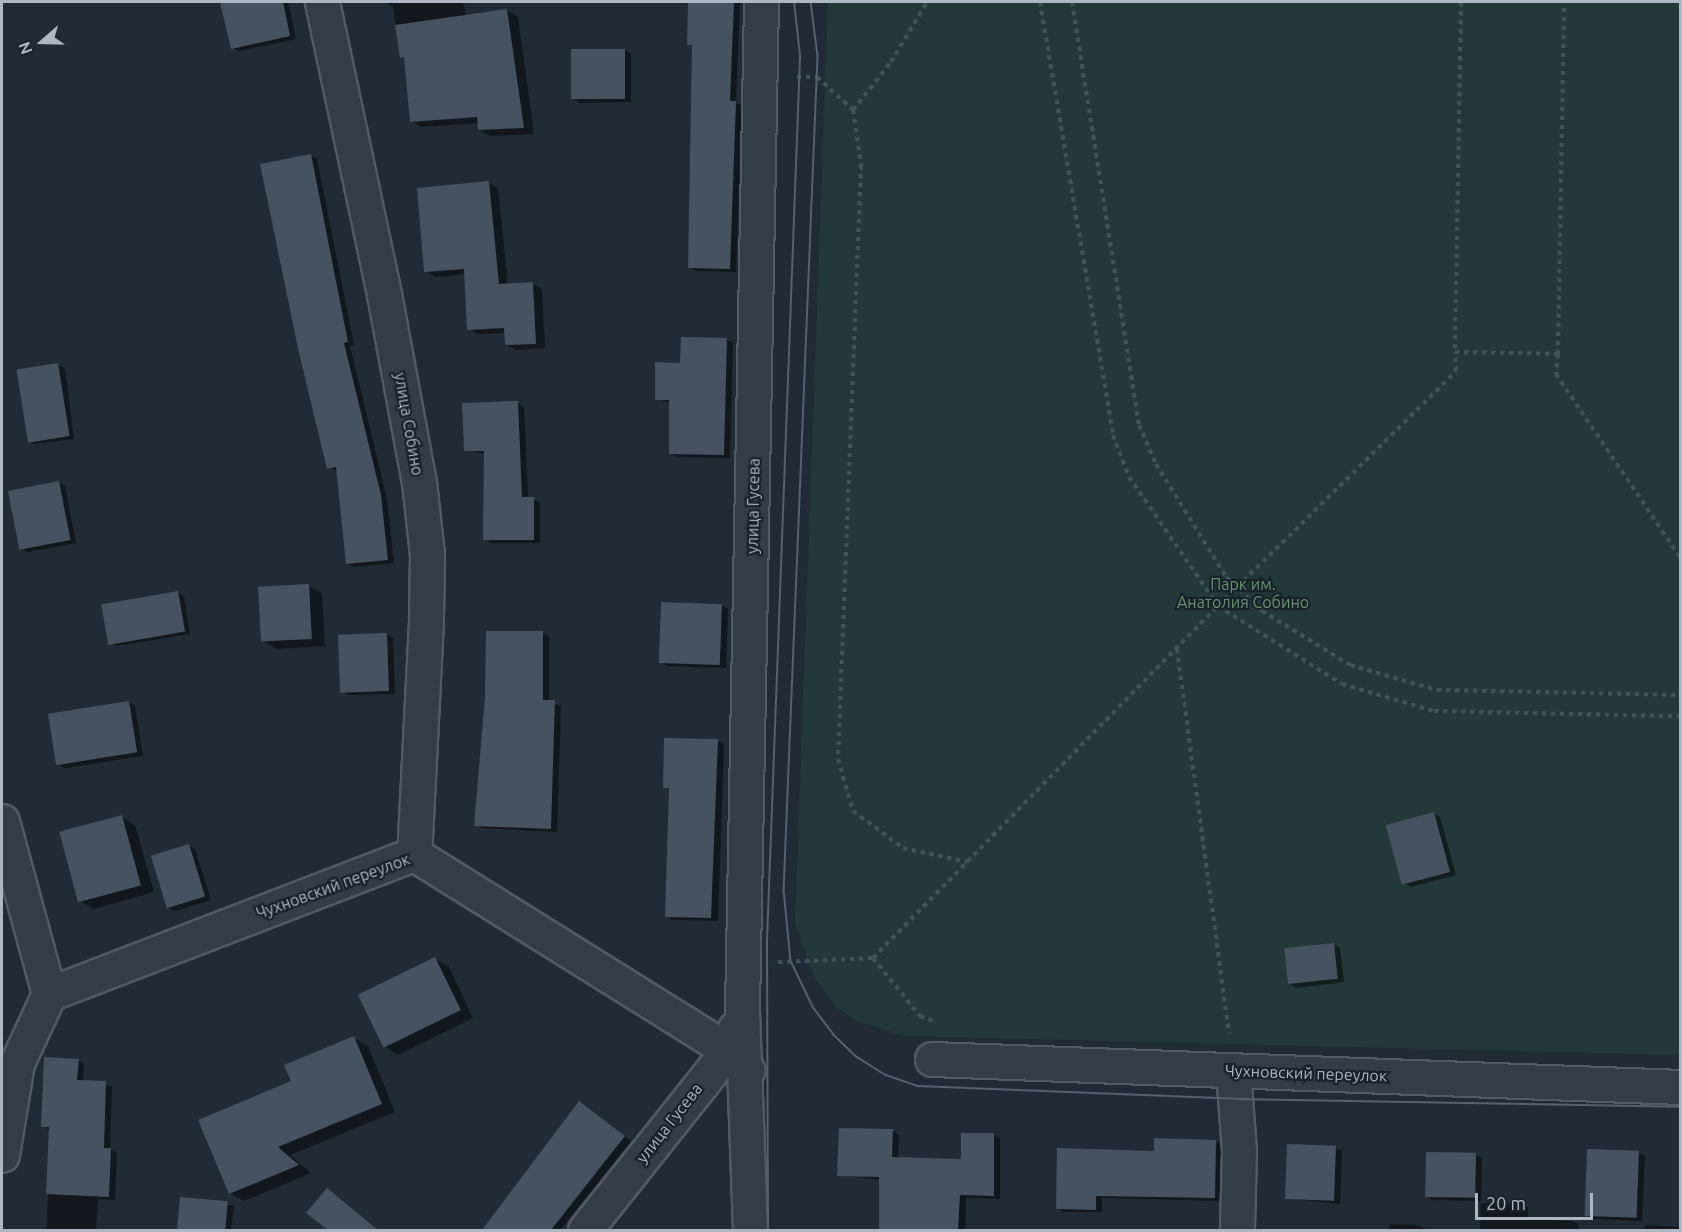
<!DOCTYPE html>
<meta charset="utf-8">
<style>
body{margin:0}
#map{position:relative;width:1682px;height:1232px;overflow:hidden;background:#202b36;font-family:Ubuntu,sans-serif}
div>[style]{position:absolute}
.green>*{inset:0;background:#233838}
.shadow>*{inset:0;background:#0007}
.building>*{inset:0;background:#465260;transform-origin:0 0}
.path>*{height:4px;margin-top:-2px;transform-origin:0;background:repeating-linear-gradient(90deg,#3f5455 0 4.5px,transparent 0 9px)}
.roads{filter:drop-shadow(2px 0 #515a65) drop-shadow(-2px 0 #515a65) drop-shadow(0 2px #515a65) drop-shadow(0 -2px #515a65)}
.minor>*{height:33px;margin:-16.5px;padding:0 16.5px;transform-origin:16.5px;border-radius:16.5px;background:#333d47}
.tram>*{height:1.5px;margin:-0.75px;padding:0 0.75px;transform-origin:0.75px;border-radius:0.75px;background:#55616e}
span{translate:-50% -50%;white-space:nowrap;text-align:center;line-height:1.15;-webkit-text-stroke:4.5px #19222b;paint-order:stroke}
.street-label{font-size:16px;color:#adb7c4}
.park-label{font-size:16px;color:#66936d}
.frame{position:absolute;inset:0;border:3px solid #adb7c4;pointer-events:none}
.north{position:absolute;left:12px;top:12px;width:60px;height:60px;-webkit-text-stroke:4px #19222b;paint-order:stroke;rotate:250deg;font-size:16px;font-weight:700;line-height:24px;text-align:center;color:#adb7c4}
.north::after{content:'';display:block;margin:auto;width:21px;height:27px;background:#adb7c4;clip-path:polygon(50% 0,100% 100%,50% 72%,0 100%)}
.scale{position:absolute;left:1475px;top:1193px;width:118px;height:27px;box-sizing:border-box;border:3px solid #adb7c4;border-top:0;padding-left:8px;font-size:18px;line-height:21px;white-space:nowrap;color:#adb7c4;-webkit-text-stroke:4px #19222b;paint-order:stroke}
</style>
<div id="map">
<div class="green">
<i style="clip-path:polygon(828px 2px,1680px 2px,1680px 1055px,904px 1036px,854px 1020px,835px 1006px,815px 979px,795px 924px)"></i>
</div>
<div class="shadow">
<i style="clip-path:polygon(222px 2px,288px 2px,296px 39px,239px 51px,233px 48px)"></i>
<i style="clip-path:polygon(385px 2px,463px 2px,466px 16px,507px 10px,518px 17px,534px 134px,490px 136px,479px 130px,479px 123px,422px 127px,411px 121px,406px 60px,401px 57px,393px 7px)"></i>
<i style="clip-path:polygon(689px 2px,740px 2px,736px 103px,742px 106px,736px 272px,696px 271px,689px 267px,694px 47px,688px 44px)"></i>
<i style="clip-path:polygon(625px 50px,631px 54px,631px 102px,580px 103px,574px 99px)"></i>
<i style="clip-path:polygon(311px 155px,317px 159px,354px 345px,350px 346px,387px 499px,394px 563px,354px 567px,348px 564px,337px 471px,329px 468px)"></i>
<i style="clip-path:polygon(489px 183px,498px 188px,508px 285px,533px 284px,542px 289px,545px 348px,516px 350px,506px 344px,506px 333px,478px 334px,469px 329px,466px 274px,435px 277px,426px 271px)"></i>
<i style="clip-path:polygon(726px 339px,733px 343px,730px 458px,677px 457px,670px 453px,671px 403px,656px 399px,682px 364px)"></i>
<i style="clip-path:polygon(58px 365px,65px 369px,74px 439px,34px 444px,27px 441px)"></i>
<i style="clip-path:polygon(518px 403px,524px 407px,528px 498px,540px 502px,540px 543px,491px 543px,485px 539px,485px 454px,466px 450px)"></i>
<i style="clip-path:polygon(59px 482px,65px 486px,76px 543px,27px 552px,21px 548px)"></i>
<i style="clip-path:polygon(308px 586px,322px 594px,325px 646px,277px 649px,263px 641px)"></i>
<i style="clip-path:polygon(178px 593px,184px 597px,190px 634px,116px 646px,109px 643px)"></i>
<i style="clip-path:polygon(721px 605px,728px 609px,726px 668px,667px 666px,661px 662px)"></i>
<i style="clip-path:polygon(543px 633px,549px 637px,549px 702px,561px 706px,557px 832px,482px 828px,476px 825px)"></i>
<i style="clip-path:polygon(387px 634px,393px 638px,395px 694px,348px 695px,342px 691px)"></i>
<i style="clip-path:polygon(128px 702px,135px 706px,143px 756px,65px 768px,58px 764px)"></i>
<i style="clip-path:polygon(665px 739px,718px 741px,724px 744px,718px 921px,673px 920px,667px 916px,671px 791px,665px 787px)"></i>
<i style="clip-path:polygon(1433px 813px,1440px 817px,1456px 875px,1411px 887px,1405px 884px)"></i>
<i style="clip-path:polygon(122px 817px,135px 825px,154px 892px,94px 909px,80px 901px)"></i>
<i style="clip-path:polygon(189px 846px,195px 849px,211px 900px,175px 911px,168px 908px)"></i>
<i style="clip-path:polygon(1334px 944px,1340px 948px,1344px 982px,1296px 988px,1290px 984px)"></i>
<i style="clip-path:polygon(435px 959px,449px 967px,473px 1018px,398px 1055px,385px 1047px,360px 996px)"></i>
<i style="clip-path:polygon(354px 1038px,368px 1046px,395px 1112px,290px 1155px,311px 1173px,244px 1201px,230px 1193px,293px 1082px)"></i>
<i style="clip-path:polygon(78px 1060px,84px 1064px,83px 1082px,112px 1086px,110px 1149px,117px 1153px,115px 1200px,98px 1199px,96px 1230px,47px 1230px,50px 1130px,42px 1126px)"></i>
<i style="clip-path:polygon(586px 1106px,631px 1141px,560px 1230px,487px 1227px)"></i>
<i style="clip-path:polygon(840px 1129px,893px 1131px,899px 1135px,898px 1159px,962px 1160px,963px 1134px,994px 1135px,1000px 1138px,1000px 1199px,966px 1198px,965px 1230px,880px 1230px,881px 1180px,839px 1175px)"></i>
<i style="clip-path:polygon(1215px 1141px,1222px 1145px,1221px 1201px,1102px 1198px,1102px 1212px,1064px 1212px,1057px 1208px,1155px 1152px)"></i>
<i style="clip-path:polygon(1335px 1148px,1342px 1151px,1340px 1204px,1286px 1198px)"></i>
<i style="clip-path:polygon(1638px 1153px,1645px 1156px,1642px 1221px,1593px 1219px,1587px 1216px)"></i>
<i style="clip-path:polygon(1475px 1155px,1482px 1158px,1481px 1201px,1432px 1200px,1426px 1196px)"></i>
<i style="clip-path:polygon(182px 1199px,234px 1206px,231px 1230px,179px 1230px)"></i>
<i style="clip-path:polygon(1481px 1203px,1521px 1204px,1528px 1207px,1528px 1218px,1572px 1221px,1579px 1224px,1578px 1230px,1480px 1230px)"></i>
<i style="clip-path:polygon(309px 1212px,375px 1228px,330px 1230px)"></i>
<i style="clip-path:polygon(1389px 1224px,1418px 1225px,1427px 1230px,1389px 1230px)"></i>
<i style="clip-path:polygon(1645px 1225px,1680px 1227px,1680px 1230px,1644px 1230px)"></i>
</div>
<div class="building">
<i style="clip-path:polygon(220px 2px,283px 2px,290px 36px,231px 49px)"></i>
<i style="clip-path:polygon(688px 2px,734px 2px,730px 101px,736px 101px,730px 269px,688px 268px,692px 45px,687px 45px)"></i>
<i style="clip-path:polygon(507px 9px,524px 128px,478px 130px,477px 117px,410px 122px,404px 57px,400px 58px,395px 25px)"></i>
<i style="left:625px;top:49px;width:50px;height:54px;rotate:90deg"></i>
<i style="clip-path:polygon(311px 154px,348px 342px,344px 343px,381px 495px,388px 560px,346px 564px,336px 467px,327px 469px,299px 353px,260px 164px)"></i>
<i style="clip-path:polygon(489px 181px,499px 284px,533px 282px,536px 344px,505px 345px,504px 328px,467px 330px,464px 269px,424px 272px,417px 188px)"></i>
<i style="clip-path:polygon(681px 337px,727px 338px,724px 455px,669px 454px,669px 400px,655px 400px,655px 362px,680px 363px)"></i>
<i style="left:58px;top:363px;width:74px;height:42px;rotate:81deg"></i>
<i style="clip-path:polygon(518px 401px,522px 497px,534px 497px,534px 540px,483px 540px,484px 451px,464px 451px,462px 403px)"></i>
<i style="left:59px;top:481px;width:60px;height:52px;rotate:79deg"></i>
<i style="left:309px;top:584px;width:55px;height:51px;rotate:87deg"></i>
<i style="left:178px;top:591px;width:41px;height:78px;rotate:80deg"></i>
<i style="left:661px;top:602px;width:61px;height:61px;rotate:2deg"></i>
<i style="clip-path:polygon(486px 631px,543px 631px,543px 700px,555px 700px,551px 829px,474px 826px,485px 697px)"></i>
<i style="left:387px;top:633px;width:58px;height:49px;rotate:88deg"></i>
<i style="left:129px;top:701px;width:52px;height:82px;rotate:81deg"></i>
<i style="clip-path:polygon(664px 738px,718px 739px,711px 918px,665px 917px,669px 788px,663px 788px)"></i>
<i style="left:1434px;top:812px;width:62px;height:50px;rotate:75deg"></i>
<i style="left:122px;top:815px;width:73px;height:65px;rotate:75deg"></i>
<i style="left:189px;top:844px;width:55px;height:40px;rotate:73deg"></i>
<i style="left:1334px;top:943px;width:36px;height:50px;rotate:84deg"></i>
<i style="left:435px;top:957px;width:59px;height:86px;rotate:64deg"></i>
<i style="clip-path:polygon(354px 1036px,382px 1104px,278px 1147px,299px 1165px,229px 1194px,198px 1120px,291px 1081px,284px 1065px)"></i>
<i style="clip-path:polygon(44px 1057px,79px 1059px,77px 1080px,106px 1081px,104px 1148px,111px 1148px,109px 1197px,46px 1194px,49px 1127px,41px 1127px)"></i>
<i style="clip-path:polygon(579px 1101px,625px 1136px,551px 1230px,482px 1230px)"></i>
<i style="clip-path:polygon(839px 1128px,893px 1129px,892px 1157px,961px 1159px,961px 1133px,994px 1133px,994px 1196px,960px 1195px,958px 1230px,879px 1230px,879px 1177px,837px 1176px)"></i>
<i style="clip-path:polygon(1154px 1138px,1216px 1140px,1215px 1198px,1096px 1196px,1096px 1210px,1056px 1209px,1057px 1148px,1154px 1151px)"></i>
<i style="left:1287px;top:1144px;width:49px;height:55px;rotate:2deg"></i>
<i style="left:1587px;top:1149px;width:52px;height:67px;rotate:2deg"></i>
<i style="left:1426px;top:1152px;width:50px;height:45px;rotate:1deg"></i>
<i style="clip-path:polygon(327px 1188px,378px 1230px,328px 1230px,306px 1213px)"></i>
<i style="left:180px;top:1197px;width:48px;height:33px;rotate:5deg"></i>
</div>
<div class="path">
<i style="left:1040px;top:2px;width:439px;rotate:80.4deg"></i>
<i style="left:1113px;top:435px;width:45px;rotate:69.1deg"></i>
<i style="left:1129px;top:477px;width:157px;rotate:55.4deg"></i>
<i style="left:1218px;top:606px;width:146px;rotate:32.2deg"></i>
<i style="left:1342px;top:684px;width:96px;rotate:16.4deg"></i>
<i style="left:1434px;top:711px;width:246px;rotate:1.2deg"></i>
<i style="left:1072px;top:2px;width:428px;rotate:81deg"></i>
<i style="left:1139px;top:425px;width:43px;rotate:66.4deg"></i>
<i style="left:1156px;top:464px;width:133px;rotate:58.2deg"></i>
<i style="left:1226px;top:577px;width:50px;rotate:43.4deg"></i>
<i style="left:1262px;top:611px;width:103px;rotate:31.5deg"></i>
<i style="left:1350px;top:665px;width:91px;rotate:16deg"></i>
<i style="left:1437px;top:690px;width:243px;rotate:1.2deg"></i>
<i style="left:1461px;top:2px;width:350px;rotate:91deg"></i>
<i style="left:1455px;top:352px;width:103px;rotate:1.1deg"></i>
<i style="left:1558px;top:354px;width:352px;rotate:-89deg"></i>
<i style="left:797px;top:77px;width:20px"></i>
<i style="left:817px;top:77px;width:49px;rotate:42.5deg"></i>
<i style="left:853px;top:110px;width:61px;rotate:-51.6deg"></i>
<i style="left:891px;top:62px;width:70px;rotate:-59deg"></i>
<i style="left:853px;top:110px;width:56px;rotate:81.7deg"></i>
<i style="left:861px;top:165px;width:594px;rotate:92.22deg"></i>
<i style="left:838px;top:759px;width:54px;rotate:73.9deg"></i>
<i style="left:853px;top:811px;width:62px;rotate:36.5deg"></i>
<i style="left:903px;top:848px;width:66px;rotate:12.2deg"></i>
<i style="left:1558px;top:354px;width:20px;rotate:96deg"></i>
<i style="left:1556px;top:374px;width:221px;rotate:55.9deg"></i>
<i style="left:1177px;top:649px;width:388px;rotate:82.3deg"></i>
<i style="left:873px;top:958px;width:75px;rotate:51deg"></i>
<i style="left:920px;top:1016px;width:15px;rotate:20deg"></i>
<i style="left:778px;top:962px;width:95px;rotate:-2.4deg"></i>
<i style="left:873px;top:958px;width:493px;rotate:-45.6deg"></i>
<i style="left:1218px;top:606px;width:334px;rotate:-44.6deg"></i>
<i style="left:1456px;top:371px;width:19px;rotate:-93deg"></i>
</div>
<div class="roads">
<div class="minor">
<i style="left:322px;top:2px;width:299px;rotate:78deg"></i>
<i style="left:384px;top:294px;width:191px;rotate:79.5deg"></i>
<i style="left:419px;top:482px;width:72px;rotate:83.7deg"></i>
<i style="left:427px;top:554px;width:67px;rotate:90.9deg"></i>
<i style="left:426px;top:621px;width:233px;rotate:92.9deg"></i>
<i style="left:2px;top:821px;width:179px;rotate:74.8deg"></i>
<i style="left:49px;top:994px;width:76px;rotate:114.9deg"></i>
<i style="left:17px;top:1063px;width:93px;rotate:99.3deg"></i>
<i style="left:49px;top:994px;width:391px;rotate:-21deg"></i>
<i style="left:414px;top:854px;width:370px;rotate:32deg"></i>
<i style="left:728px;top:1050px;width:28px;rotate:46deg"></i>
<i style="left:932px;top:1059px;width:749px;rotate:2.14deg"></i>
<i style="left:1233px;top:1071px;width:80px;rotate:85.7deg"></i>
<i style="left:1239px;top:1151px;width:79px;rotate:91.5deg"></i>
<i style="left:585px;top:1230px;width:230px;rotate:-51.5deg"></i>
<i style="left:728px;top:1050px;width:23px;rotate:-72deg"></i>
<i style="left:750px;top:1230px;width:221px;rotate:-92.1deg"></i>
<i style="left:742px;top:1009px;width:1007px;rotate:-88.92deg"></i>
</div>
</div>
<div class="tram">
<i style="left:811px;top:2px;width:54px;rotate:82.6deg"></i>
<i style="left:818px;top:56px;width:835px;rotate:92.33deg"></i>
<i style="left:784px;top:890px;width:71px;rotate:84.4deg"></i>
<i style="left:791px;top:961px;width:51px;rotate:64.4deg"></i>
<i style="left:813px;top:1007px;width:34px;rotate:53deg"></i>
<i style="left:833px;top:1034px;width:33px;rotate:44deg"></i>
<i style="left:857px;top:1057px;width:34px;rotate:32deg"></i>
<i style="left:886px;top:1075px;width:34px;rotate:19deg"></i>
<i style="left:918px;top:1086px;width:319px;rotate:2.3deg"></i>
<i style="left:1237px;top:1099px;width:443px;rotate:1deg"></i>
<i style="left:768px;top:1230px;width:289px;rotate:-90.2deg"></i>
<i style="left:767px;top:941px;width:886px;rotate:-87.86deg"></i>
<i style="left:800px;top:56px;width:54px;rotate:-96.3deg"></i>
</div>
<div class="street-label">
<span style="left:409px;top:424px;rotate:80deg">улица Собино</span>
<span style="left:753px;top:506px;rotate:-89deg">улица Гусева</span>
<span style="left:333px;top:886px;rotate:-20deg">Чухновский переулок</span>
<span style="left:1306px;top:1073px;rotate:2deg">Чухновский переулок</span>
<span style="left:669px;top:1123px;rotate:-52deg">улица Гусева</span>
</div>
<div class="park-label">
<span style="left:1243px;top:593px">Парк им.<br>Анатолия Собино</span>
</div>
<div class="frame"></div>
<div class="north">N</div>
<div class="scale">20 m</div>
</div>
